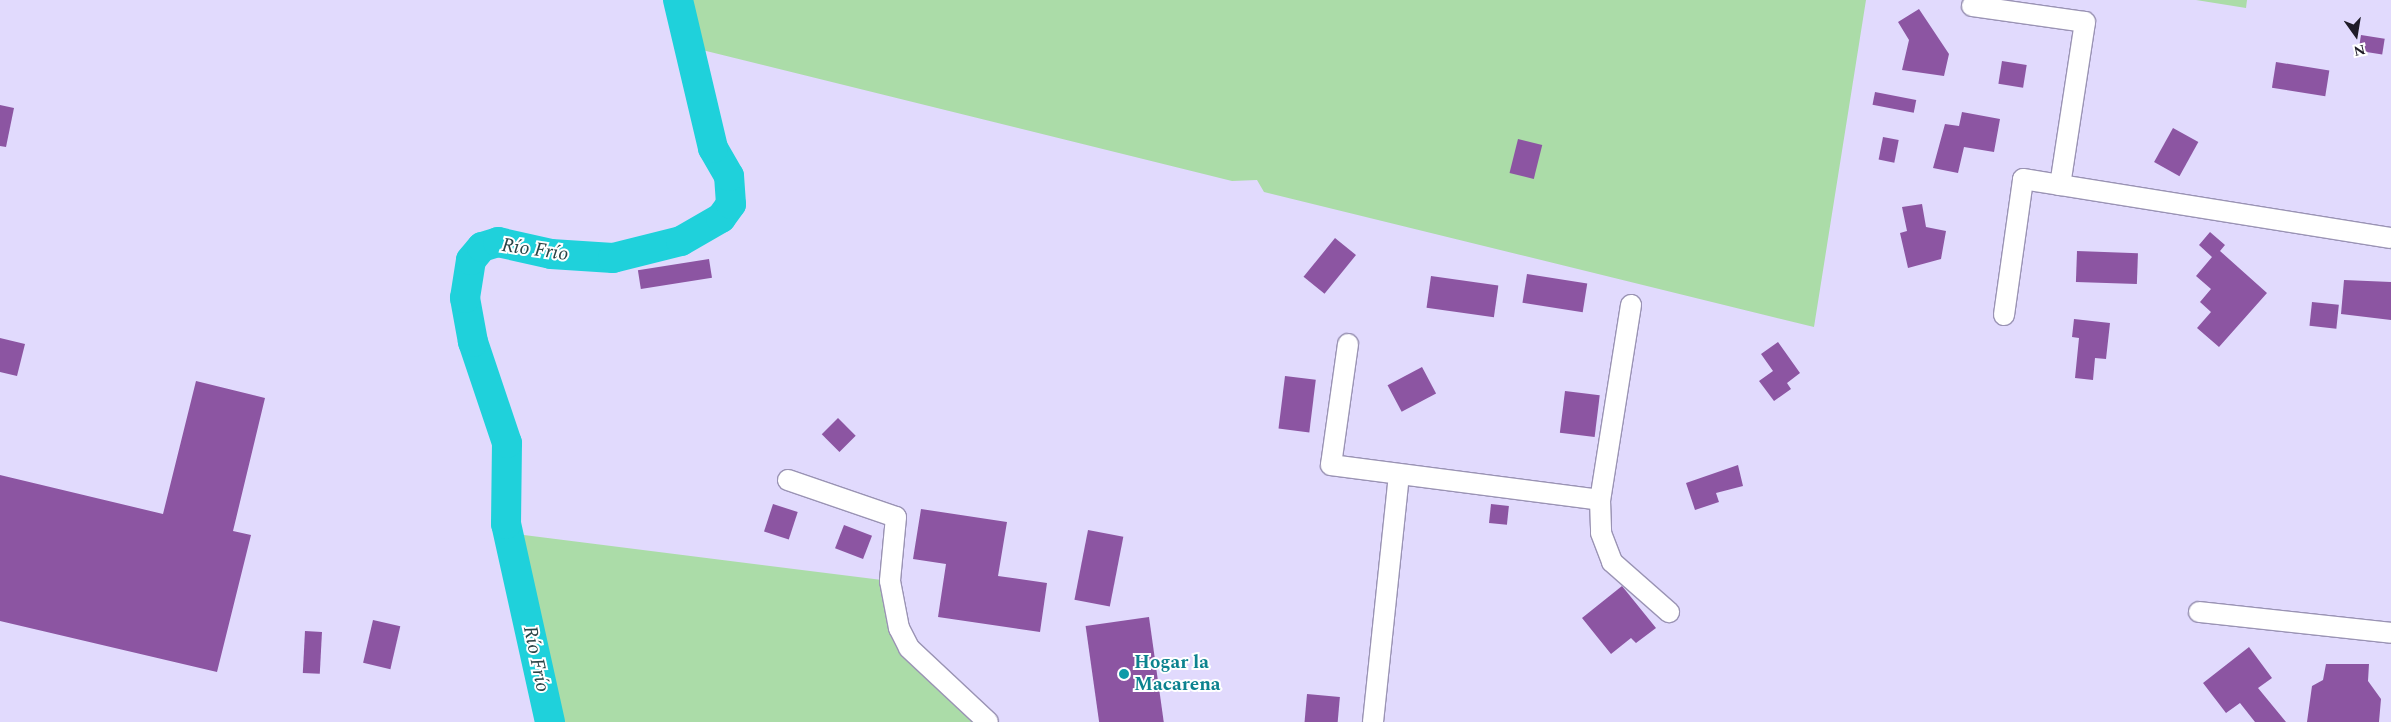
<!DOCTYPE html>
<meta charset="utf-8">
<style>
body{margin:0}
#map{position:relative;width:2391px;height:722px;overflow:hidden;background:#e1dafd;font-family:Spectral,serif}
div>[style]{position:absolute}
.green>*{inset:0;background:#abdca8}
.river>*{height:30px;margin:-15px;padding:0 15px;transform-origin:15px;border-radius:15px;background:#1fd1db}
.building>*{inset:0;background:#8c55a2;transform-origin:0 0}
.roads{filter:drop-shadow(1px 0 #9a93b4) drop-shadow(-1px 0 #9a93b4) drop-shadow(0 1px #9a93b4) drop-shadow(0 -1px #9a93b4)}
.street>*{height:20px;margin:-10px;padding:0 10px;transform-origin:10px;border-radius:10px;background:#fff}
.dots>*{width:14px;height:14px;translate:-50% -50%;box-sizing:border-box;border:2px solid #fff;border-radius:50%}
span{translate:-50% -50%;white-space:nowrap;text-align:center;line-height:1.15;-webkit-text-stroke:4px #fff;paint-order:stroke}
.culture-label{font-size:19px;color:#0d838f;font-weight:700}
.left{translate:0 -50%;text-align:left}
.water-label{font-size:20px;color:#2a4446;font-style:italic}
.north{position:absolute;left:2331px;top:10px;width:50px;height:50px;-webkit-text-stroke:4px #fff;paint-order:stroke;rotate:167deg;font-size:14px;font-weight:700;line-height:20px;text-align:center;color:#1f1c28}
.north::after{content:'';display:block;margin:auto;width:18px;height:22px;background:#1f1c28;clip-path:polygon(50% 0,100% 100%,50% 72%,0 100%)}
</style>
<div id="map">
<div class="green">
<i style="clip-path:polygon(678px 0,1866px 0,1814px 327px,1264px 192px,1257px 180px,1232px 181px,690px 47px)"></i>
<i style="clip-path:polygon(2196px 0,2247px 0,2246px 8px)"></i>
<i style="clip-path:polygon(508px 533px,890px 581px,899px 628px,988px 722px,550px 722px)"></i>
</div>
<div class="river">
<i style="left:550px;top:722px;width:203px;rotate:-102.5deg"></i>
<i style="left:506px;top:524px;width:81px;rotate:-89.3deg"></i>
<i style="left:507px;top:443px;width:107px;rotate:-108.6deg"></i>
<i style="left:473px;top:342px;width:45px;rotate:-100.3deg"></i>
<i style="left:465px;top:298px;width:38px;rotate:-81deg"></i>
<i style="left:471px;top:260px;width:17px;rotate:-50deg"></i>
<i style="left:482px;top:247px;width:17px;rotate:-17deg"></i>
<i style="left:498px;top:242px;width:54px;rotate:12.8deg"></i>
<i style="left:551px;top:254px;width:62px;rotate:3.7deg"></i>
<i style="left:613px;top:258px;width:70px;rotate:-14deg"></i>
<i style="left:681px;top:241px;width:46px;rotate:-29.9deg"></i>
<i style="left:721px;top:218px;width:17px;rotate:-54deg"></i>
<i style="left:731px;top:204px;width:28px;rotate:-94deg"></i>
<i style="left:729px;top:176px;width:32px;rotate:-120deg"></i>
<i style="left:713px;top:148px;width:152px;rotate:-103.3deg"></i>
</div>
<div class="building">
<i style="clip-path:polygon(1919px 9px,1949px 54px,1944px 76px,1902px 70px,1909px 40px,1898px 22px)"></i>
<i style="left:2361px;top:35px;width:24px;height:16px;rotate:9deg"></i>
<i style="left:2002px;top:61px;width:25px;height:23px;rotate:9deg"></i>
<i style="left:2276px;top:62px;width:54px;height:26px;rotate:9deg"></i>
<i style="left:1875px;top:92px;width:42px;height:13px;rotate:11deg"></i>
<i style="clip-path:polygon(0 105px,14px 108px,6px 147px,0 146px)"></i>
<i style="clip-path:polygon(1962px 112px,2000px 119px,1994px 152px,1964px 147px,1958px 173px,1933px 168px,1945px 124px,1959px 126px)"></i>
<i style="left:2173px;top:128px;width:29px;height:39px;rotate:29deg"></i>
<i style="left:1883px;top:137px;width:16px;height:23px;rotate:11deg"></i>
<i style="left:1518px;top:139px;width:25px;height:35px;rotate:14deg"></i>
<i style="clip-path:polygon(1922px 204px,1926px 227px,1946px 231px,1941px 259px,1908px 268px,1900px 233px,1907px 231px,1902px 207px)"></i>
<i style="clip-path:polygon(2210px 232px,2225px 245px,2220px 251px,2267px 293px,2219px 347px,2197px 328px,2211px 312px,2200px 302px,2211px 289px,2196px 276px,2212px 257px,2199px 245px)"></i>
<i style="left:1335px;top:238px;width:27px;height:50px;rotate:39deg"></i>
<i style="left:2077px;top:251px;width:61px;height:31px;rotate:2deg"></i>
<i style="left:709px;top:259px;width:19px;height:72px;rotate:81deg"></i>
<i style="left:1527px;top:274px;width:61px;height:29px;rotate:9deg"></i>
<i style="left:1431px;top:276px;width:68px;height:32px;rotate:8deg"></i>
<i style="clip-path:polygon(2344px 280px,2391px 282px,2391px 320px,2341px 314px)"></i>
<i style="left:2312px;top:302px;width:27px;height:24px;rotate:6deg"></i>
<i style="clip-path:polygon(2074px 319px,2110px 323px,2106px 359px,2095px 358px,2093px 380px,2075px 378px,2079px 338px,2072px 337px)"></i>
<i style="clip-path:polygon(0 338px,25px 344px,17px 376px,0 372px)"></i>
<i style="clip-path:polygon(1778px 342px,1800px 373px,1787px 383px,1791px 389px,1774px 401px,1759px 381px,1773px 371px,1761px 354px)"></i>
<i style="left:1422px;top:367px;width:30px;height:39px;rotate:62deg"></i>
<i style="left:1285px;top:376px;width:31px;height:53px;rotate:7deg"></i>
<i style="clip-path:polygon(196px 381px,265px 398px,233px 531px,251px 535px,217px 672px,0 621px,0 475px,163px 514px)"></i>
<i style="left:1565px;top:391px;width:35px;height:42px;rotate:7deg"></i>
<i style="left:838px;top:418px;width:25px;height:23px;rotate:45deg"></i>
<i style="clip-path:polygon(1738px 465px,1743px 486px,1716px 493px,1719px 502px,1695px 510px,1686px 483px)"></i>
<i style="left:773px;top:504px;width:26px;height:29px;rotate:18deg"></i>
<i style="left:1491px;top:504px;width:18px;height:19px;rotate:6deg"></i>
<i style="clip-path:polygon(921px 509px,1007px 522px,998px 576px,1047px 583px,1040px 632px,938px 617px,946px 564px,913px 559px)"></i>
<i style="left:844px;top:525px;width:30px;height:25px;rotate:21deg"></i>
<i style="left:1088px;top:530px;width:36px;height:71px;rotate:11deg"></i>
<i style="clip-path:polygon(1622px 586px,1656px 628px,1636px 643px,1631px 638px,1611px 654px,1582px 618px)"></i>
<i style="left:1149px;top:617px;width:106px;height:64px;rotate:82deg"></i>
<i style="left:373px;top:620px;width:28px;height:44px;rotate:13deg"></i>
<i style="left:305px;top:631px;width:17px;height:42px;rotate:3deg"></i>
<i style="clip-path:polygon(2249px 647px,2272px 678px,2258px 688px,2286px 722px,2255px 722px,2240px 703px,2226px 713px,2203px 683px)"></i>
<i style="clip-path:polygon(2326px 664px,2369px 664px,2368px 681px,2381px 699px,2379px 722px,2307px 722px,2312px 686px,2323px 680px)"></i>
<i style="left:1307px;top:694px;width:33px;height:28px;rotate:5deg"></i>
</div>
<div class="roads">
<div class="street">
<i style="left:1972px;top:6px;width:114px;rotate:8.1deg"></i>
<i style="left:2085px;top:22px;width:165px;rotate:98.7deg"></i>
<i style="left:2060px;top:185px;width:335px;rotate:9.1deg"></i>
<i style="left:1631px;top:305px;width:197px;rotate:99deg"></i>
<i style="left:1600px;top:500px;width:33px;rotate:88deg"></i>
<i style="left:1601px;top:533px;width:31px;rotate:69deg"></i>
<i style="left:1612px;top:562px;width:76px;rotate:41.3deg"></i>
<i style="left:2004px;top:315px;width:137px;rotate:-82deg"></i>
<i style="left:2023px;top:179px;width:37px;rotate:9deg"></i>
<i style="left:1348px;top:344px;width:122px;rotate:98deg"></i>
<i style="left:1331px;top:465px;width:271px;rotate:7.4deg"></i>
<i style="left:788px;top:480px;width:114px;rotate:18.9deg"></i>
<i style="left:896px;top:517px;width:64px;rotate:95.4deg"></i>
<i style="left:890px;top:581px;width:48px;rotate:79.2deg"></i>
<i style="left:899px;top:628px;width:22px;rotate:63deg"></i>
<i style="left:909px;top:648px;width:108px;rotate:43.1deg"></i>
<i style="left:2199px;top:612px;width:193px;rotate:6.2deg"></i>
<i style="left:1373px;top:722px;width:247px;rotate:-84deg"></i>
</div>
</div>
<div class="dots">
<i style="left:1124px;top:674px;background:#0f9aa8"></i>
</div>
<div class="culture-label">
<span class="left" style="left:1134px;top:674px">Hogar la<br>Macarena</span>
</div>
<div class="water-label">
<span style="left:535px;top:250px;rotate:8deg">Río Frío</span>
<span style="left:536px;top:659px;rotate:78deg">Río Frío</span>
</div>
<div class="north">N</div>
</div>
